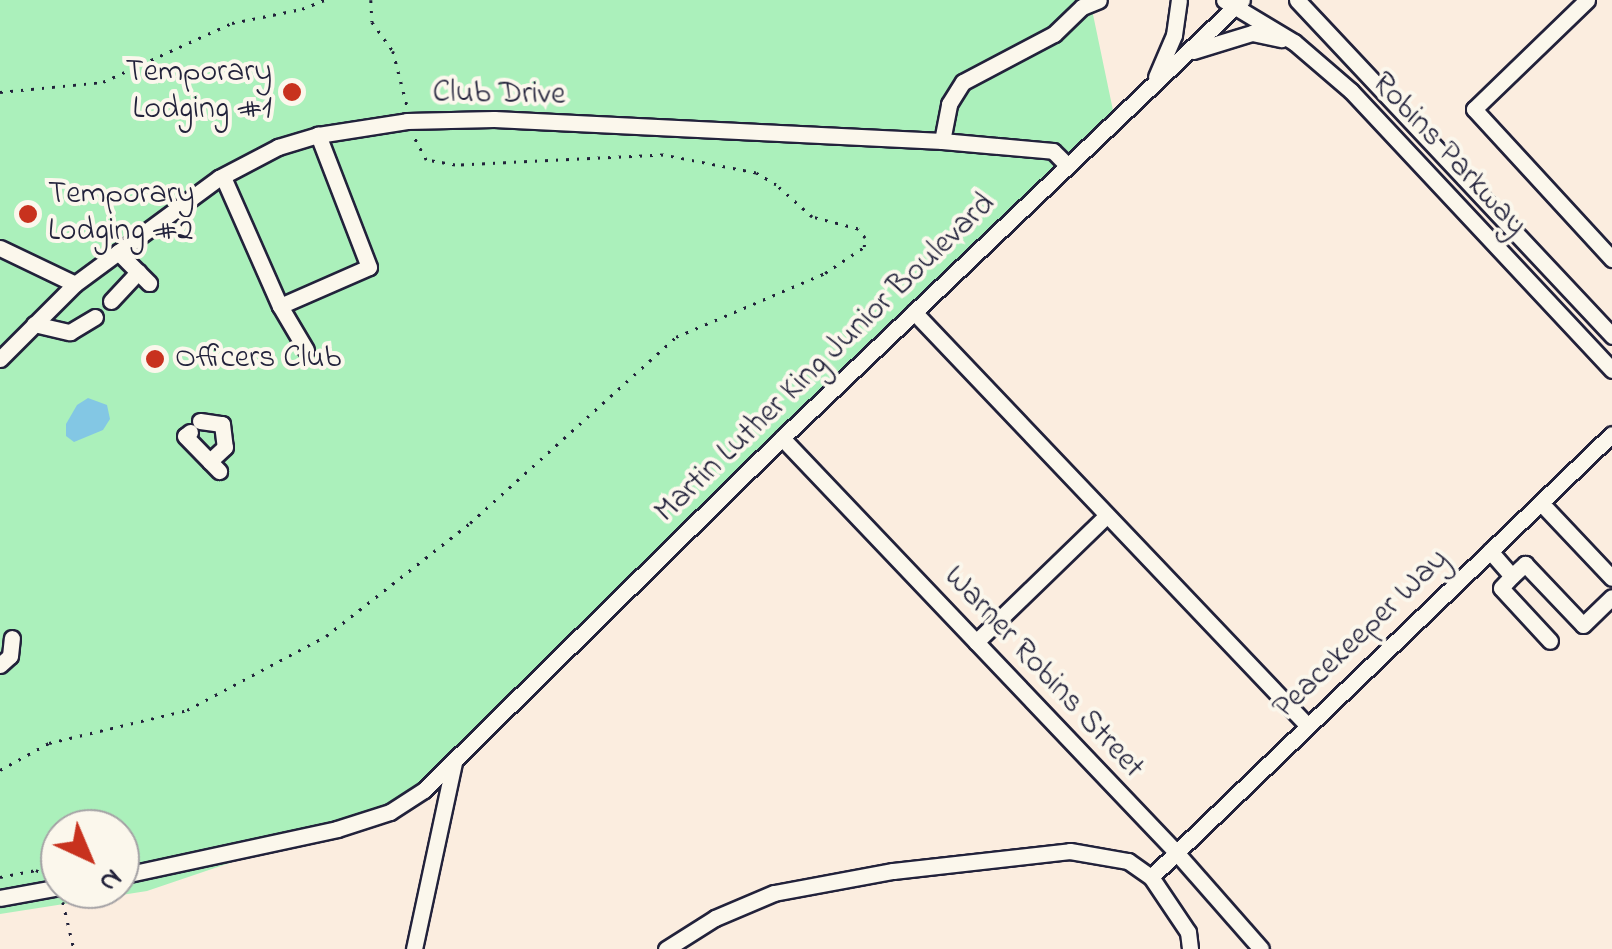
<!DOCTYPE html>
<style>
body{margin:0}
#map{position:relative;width:1612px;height:949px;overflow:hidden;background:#fbeddf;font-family:"Indie Flower",sans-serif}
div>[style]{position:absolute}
.green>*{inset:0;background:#abf0bb}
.water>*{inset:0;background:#83c7e4}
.path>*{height:2.5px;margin-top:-1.25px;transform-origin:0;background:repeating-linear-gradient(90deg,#22223b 0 2.5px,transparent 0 10.5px)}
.roads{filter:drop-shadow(2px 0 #22223b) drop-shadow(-2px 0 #22223b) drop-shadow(0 2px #22223b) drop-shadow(0 -2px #22223b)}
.minor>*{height:15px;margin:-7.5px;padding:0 7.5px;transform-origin:7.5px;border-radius:7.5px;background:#fbf7ec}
.dots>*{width:28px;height:28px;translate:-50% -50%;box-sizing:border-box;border:5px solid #fbf7ec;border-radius:50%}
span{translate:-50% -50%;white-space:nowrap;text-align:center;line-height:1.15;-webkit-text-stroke:8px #fbf7ec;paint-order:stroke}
.poi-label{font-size:32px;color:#22223b}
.right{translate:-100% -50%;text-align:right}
.left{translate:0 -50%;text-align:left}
.street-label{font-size:32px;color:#22223b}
.north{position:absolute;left:40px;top:809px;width:100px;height:100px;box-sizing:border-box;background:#fbf7ec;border:2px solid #a4a2a5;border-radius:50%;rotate:136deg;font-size:28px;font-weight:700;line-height:40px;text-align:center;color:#22223b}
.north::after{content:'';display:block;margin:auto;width:35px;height:45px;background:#c8321e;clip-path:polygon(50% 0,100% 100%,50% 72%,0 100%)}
</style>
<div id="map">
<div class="green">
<i style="clip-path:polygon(evenodd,0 0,1090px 0,1115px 120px,401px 805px,147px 891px,0 914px,0 0,60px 829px,120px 829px,120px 889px,60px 889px,60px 829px)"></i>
</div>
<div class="water">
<i style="clip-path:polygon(88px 398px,107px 405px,110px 419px,103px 430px,74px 442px,66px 436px,66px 424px,77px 405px)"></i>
</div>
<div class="path">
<i style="left:371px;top:0;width:22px;rotate:87deg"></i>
<i style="left:372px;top:22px;width:36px;rotate:54deg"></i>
<i style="left:393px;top:51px;width:60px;rotate:75.5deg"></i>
<i style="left:0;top:92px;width:103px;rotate:-5.5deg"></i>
<i style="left:103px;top:82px;width:142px;rotate:-24.6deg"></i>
<i style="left:232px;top:23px;width:71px;rotate:-11.3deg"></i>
<i style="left:302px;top:9px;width:24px;rotate:-22deg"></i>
<i style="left:0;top:770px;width:56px;rotate:-28.9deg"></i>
<i style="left:49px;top:743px;width:142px;rotate:-13.4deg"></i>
<i style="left:187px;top:710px;width:157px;rotate:-28deg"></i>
<i style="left:326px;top:636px;width:183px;rotate:-38.1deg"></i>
<i style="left:470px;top:523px;width:278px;rotate:-42.1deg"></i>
<i style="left:676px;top:337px;width:162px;rotate:-23.2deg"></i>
<i style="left:825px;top:273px;width:47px;rotate:-33.7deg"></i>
<i style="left:864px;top:247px;width:9px;rotate:-84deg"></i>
<i style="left:865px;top:238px;width:11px;rotate:-128deg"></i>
<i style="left:858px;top:229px;width:48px;rotate:-165.4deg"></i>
<i style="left:812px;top:217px;width:48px;rotate:-138.4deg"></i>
<i style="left:776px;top:185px;width:23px;rotate:-149deg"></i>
<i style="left:756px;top:173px;width:95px;rotate:-169deg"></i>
<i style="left:663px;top:155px;width:208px;rotate:177.2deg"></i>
<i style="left:455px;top:165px;width:29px;rotate:-170deg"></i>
<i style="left:426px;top:160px;width:26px;rotate:-118deg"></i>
<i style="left:0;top:877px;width:37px;rotate:-11deg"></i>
<i style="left:36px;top:870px;width:11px;rotate:27deg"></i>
<i style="left:63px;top:902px;width:48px;rotate:76.8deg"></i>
</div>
<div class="roads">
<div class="minor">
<i style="left:1224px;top:0;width:82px;rotate:31deg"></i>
<i style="left:1294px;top:42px;width:75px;rotate:40.7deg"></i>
<i style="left:1351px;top:91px;width:382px;rotate:46.9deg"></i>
<i style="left:1297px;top:0;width:461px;rotate:46.8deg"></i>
<i style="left:1587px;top:0;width:157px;rotate:136deg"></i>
<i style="left:1474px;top:109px;width:204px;rotate:47.4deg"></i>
<i style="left:1193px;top:51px;width:62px;rotate:-17deg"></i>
<i style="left:1252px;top:33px;width:30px;rotate:12deg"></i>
<i style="left:1156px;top:77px;width:46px;rotate:-66.8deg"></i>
<i style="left:1174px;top:35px;width:35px;rotate:-82deg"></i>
<i style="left:942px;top:141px;width:38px;rotate:-79deg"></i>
<i style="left:949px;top:104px;width:26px;rotate:-58deg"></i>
<i style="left:963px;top:82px;width:103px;rotate:-27.8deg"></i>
<i style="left:1054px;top:34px;width:39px;rotate:-44deg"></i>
<i style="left:1082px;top:7px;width:18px;rotate:-22deg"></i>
<i style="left:223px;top:177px;width:141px;rotate:66.2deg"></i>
<i style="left:280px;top:306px;width:51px;rotate:59.4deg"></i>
<i style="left:0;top:248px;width:83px;rotate:25.6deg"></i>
<i style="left:118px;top:252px;width:44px;rotate:45deg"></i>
<i style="left:111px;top:301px;width:40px;rotate:-47deg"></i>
<i style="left:280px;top:306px;width:97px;rotate:-23.7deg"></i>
<i style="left:369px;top:267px;width:142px;rotate:-111.1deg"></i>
<i style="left:914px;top:312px;width:570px;rotate:46.42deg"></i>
<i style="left:34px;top:324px;width:37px;rotate:13deg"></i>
<i style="left:70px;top:332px;width:29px;rotate:-31deg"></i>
<i style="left:0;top:359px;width:106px;rotate:-45deg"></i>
<i style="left:75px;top:284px;width:179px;rotate:-36.4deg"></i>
<i style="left:219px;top:178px;width:67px;rotate:-27.7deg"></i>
<i style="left:278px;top:147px;width:42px;rotate:-16.7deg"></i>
<i style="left:318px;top:135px;width:90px;rotate:-8.9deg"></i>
<i style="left:407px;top:121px;width:87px;rotate:-1.3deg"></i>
<i style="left:494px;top:119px;width:449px;rotate:2.8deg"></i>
<i style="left:942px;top:141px;width:111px;rotate:5.1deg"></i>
<i style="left:1053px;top:151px;width:20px;rotate:45deg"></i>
<i style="left:200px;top:421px;width:22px;rotate:8deg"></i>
<i style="left:222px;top:424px;width:23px;rotate:83deg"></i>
<i style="left:225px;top:447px;width:21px;rotate:137deg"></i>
<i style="left:190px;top:432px;width:6px;rotate:141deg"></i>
<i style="left:185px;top:436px;width:49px;rotate:45.8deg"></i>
<i style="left:782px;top:438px;width:570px;rotate:46.42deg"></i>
<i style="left:1175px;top:851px;width:130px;rotate:48.7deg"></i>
<i style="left:1541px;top:503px;width:103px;rotate:46.6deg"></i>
<i style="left:1490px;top:551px;width:33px;rotate:49deg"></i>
<i style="left:1512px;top:576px;width:18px;rotate:-43deg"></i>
<i style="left:1525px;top:564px;width:84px;rotate:46.4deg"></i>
<i style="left:1583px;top:625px;width:40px;rotate:-44deg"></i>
<i style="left:1512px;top:576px;width:16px;rotate:133deg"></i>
<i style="left:1501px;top:588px;width:72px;rotate:47.2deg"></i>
<i style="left:976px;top:642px;width:182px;rotate:-44.1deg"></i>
<i style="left:0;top:665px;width:13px;rotate:-42deg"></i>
<i style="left:10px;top:656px;width:18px;rotate:-84deg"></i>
<i style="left:120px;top:876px;width:222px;rotate:-12.2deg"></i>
<i style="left:337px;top:829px;width:56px;rotate:-17.8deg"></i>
<i style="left:390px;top:812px;width:40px;rotate:-32.9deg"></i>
<i style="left:424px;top:790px;width:502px;rotate:-44.52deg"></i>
<i style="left:782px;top:438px;width:635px;rotate:-43.6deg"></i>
<i style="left:1151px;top:877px;width:639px;rotate:-43.86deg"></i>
<i style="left:0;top:898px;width:61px;rotate:-10.4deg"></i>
<i style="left:414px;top:949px;width:190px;rotate:-77.9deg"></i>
<i style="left:666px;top:949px;width:58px;rotate:-32.3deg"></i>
<i style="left:715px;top:918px;width:64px;rotate:-23deg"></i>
<i style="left:774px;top:893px;width:121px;rotate:-10.5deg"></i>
<i style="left:893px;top:871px;width:178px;rotate:-6.4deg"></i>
<i style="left:1070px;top:851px;width:59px;rotate:9.8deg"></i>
<i style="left:1128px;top:861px;width:28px;rotate:35deg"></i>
<i style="left:1151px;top:877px;width:66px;rotate:56.1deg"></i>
<i style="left:1188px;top:932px;width:17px;rotate:83deg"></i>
</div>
</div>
<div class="dots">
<i style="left:292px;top:92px;background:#c8321e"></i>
<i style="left:28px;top:214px;background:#c8321e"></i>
<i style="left:155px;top:359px;background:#c8321e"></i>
</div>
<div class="poi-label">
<span class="right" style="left:272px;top:92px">Temporary<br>Lodging #1</span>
<span class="left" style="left:48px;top:214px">Temporary<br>Lodging #2</span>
<span class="left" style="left:175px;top:359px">Officers Club</span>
</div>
<div class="street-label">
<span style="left:499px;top:95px;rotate:1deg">Club Drive</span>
<span style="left:1448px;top:155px;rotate:47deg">Robins Parkway</span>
<span style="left:826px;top:359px;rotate:-44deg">Martin Luther King Junior Boulevard</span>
<span style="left:1362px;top:635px;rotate:-44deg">Peacekeeper Way</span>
<span style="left:1043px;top:673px;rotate:47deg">Warner Robins Street</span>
</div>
<div class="north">N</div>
</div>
